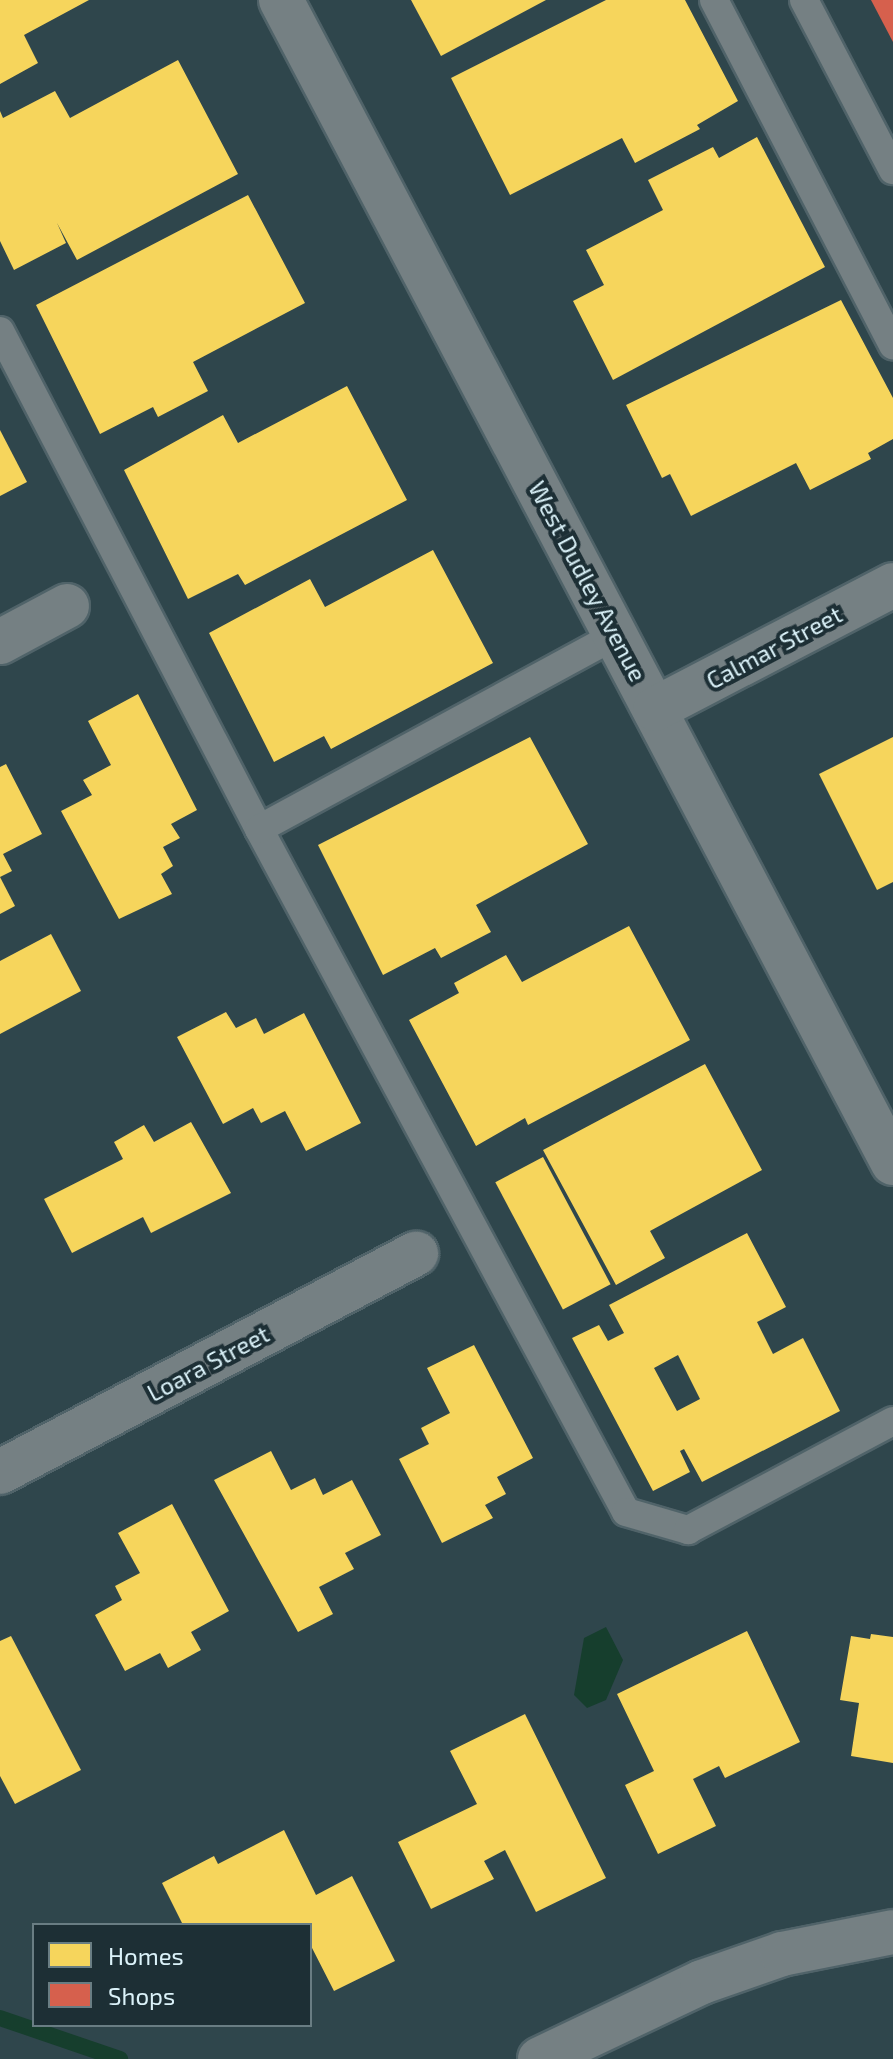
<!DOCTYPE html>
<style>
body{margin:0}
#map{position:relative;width:893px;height:2059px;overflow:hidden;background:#2f464c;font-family:"Exo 2",sans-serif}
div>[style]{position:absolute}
.water>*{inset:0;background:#163e2d}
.homes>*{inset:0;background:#f6d55c;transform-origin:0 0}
.shops>*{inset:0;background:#d6604d}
.stream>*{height:16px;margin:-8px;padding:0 8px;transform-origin:8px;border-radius:8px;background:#163e2d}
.roads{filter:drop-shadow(2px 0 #506369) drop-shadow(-2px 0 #506369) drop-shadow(0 2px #506369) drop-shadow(0 -2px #506369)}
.lane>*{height:28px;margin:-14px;padding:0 14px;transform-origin:14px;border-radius:14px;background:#758083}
.street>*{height:44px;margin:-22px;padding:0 22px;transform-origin:22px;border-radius:22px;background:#758083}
span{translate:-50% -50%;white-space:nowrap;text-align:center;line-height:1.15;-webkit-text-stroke:8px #1d2f35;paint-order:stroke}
.street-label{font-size:24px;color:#dbf2f9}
.legend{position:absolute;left:32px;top:1923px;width:280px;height:104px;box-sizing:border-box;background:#1d2f35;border:2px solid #697d83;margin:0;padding:10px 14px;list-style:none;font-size:24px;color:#dbf2f9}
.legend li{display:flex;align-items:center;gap:16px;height:40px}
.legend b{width:40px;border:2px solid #697d83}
</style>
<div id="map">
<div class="water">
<i style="clip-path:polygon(606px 1627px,623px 1660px,606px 1700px,587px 1708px,574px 1695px,584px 1638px)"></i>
</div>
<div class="homes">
<i style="clip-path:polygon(0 0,89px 0,24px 35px,38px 63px,0 84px)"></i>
<i style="clip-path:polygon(411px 0,546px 0,441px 56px)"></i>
<i style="clip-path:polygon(606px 0,685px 0,738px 101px,697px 125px,700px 129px,635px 163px,622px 138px,510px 195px,451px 78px)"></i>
<i style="clip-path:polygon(178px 60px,238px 174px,77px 260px,57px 223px,66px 243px,14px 270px,0 241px,0 111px,3px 118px,55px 91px,70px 118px)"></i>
<i style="clip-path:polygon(757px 137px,825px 267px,613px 380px,573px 301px,604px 285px,586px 250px,663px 210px,648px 180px,713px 147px,719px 158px)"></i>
<i style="clip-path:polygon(248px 195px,305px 303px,193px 362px,208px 391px,158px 417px,153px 407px,100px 434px,36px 305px)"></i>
<i style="clip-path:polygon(841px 300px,893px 398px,893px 439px,868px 453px,871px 459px,810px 490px,796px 463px,691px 516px,670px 474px,662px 478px,626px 405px)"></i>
<i style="clip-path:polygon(347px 386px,407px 500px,245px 585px,238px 574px,188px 599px,124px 470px,223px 415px,238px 443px)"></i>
<i style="clip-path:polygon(0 430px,27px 482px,0 496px)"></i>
<i style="clip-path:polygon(433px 550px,493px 663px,331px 749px,324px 736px,274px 762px,209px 633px,310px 579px,325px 607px)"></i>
<i style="clip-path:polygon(138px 694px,197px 810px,171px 824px,180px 838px,163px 847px,173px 866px,161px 874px,172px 894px,119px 919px,61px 811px,92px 795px,83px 780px,111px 765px,88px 721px)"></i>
<i style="clip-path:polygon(530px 737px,588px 844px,476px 905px,491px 932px,441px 958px,435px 948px,383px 975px,318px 845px)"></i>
<i style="clip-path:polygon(893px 737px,893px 882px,877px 890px,819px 774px)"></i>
<i style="clip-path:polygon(6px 764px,42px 834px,3px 854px,12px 871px,0 877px,0 767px)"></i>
<i style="clip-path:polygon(0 877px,15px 906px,0 914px)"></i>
<i style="clip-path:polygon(629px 926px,690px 1040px,528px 1125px,525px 1118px,476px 1146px,409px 1020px,459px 993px,454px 983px,506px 955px,522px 982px)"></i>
<i style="clip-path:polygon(51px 934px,81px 991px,0 1034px,0 961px)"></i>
<i style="clip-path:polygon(226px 1012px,236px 1028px,256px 1018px,264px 1034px,304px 1013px,361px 1123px,306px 1151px,285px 1111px,261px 1123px,253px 1108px,223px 1124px,177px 1037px)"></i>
<i style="clip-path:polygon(705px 1064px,762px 1170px,650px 1231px,665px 1258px,616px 1285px,543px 1150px)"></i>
<i style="clip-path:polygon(191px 1122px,231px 1193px,151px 1233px,143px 1217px,72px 1253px,44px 1199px,123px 1159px,114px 1142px,144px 1125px,154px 1142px)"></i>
<i style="left:543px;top:1157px;width:144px;height:54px;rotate:62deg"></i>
<i style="clip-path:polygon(evenodd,747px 1233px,786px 1307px,757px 1322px,773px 1354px,803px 1338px,840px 1411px,702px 1482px,684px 1449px,680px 1451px,690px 1472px,653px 1491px,572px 1338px,599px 1325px,608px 1341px,624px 1333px,609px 1305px,747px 1233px,678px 1355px,700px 1399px,677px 1411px,654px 1368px,678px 1355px)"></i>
<i style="clip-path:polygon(474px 1345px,533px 1458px,497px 1477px,506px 1494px,485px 1505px,493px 1518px,442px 1543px,399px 1459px,429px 1444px,421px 1428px,450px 1413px,427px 1368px)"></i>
<i style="clip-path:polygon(271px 1451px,291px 1490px,315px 1478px,323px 1495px,352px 1480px,381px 1535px,345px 1553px,354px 1569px,319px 1587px,333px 1614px,298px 1632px,214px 1480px)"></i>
<i style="clip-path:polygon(172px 1504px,229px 1611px,191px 1632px,201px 1650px,168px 1668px,160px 1653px,125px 1671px,95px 1615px,122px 1600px,115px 1586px,140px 1573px,118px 1533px)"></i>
<i style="clip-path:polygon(747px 1631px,800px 1742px,725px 1778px,719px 1766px,693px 1779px,716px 1826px,658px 1854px,625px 1785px,654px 1771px,617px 1694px)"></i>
<i style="clip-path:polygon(871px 1634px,893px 1637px,893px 1763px,851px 1756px,859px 1703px,840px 1700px,851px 1636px,870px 1639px)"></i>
<i style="clip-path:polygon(11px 1636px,81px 1770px,15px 1804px,0 1776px,0 1641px)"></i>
<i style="clip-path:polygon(525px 1714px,606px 1878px,536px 1912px,505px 1850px,484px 1861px,494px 1879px,431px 1909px,398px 1842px,477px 1804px,450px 1751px)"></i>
<i style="clip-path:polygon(284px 1830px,316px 1895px,352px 1876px,395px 1961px,334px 1991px,310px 1944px,310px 1925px,183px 1925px,162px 1883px,214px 1856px,218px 1864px)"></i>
</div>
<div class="shops">
<i style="clip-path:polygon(871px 0,893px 0,893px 42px)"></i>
</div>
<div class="stream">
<i style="left:0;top:2018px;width:127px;rotate:18.9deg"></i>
</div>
<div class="roads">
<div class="lane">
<i style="left:714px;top:0;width:389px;rotate:62.6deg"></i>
<i style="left:804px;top:0;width:192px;rotate:62.4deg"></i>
<i style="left:0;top:331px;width:561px;rotate:62.52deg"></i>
<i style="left:259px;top:829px;width:775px;rotate:61.75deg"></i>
<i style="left:626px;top:1512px;width:65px;rotate:16.2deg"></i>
<i style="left:688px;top:1530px;width:232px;rotate:-28deg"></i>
<i style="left:259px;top:829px;width:407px;rotate:-28.5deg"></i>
</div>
<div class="street">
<i style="left:281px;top:0;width:1314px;rotate:62.25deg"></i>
<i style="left:0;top:642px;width:76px;rotate:-28.2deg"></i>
<i style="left:655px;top:709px;width:268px;rotate:-27.5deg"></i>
<i style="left:0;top:1472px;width:470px;rotate:-27.7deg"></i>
<i style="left:540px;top:2059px;width:179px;rotate:-25.4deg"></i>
<i style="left:702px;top:1982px;width:85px;rotate:-19.3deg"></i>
<i style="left:782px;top:1954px;width:113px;rotate:-11.2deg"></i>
</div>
</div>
<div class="street-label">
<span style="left:588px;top:581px;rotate:62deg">West Dudley Avenue</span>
<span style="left:774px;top:647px;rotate:-28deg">Calmar Street</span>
<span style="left:208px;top:1363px;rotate:-28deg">Loara Street</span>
</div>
<ul class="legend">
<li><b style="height:22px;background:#f6d55c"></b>Homes</li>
<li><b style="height:22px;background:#d6604d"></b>Shops</li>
</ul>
</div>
